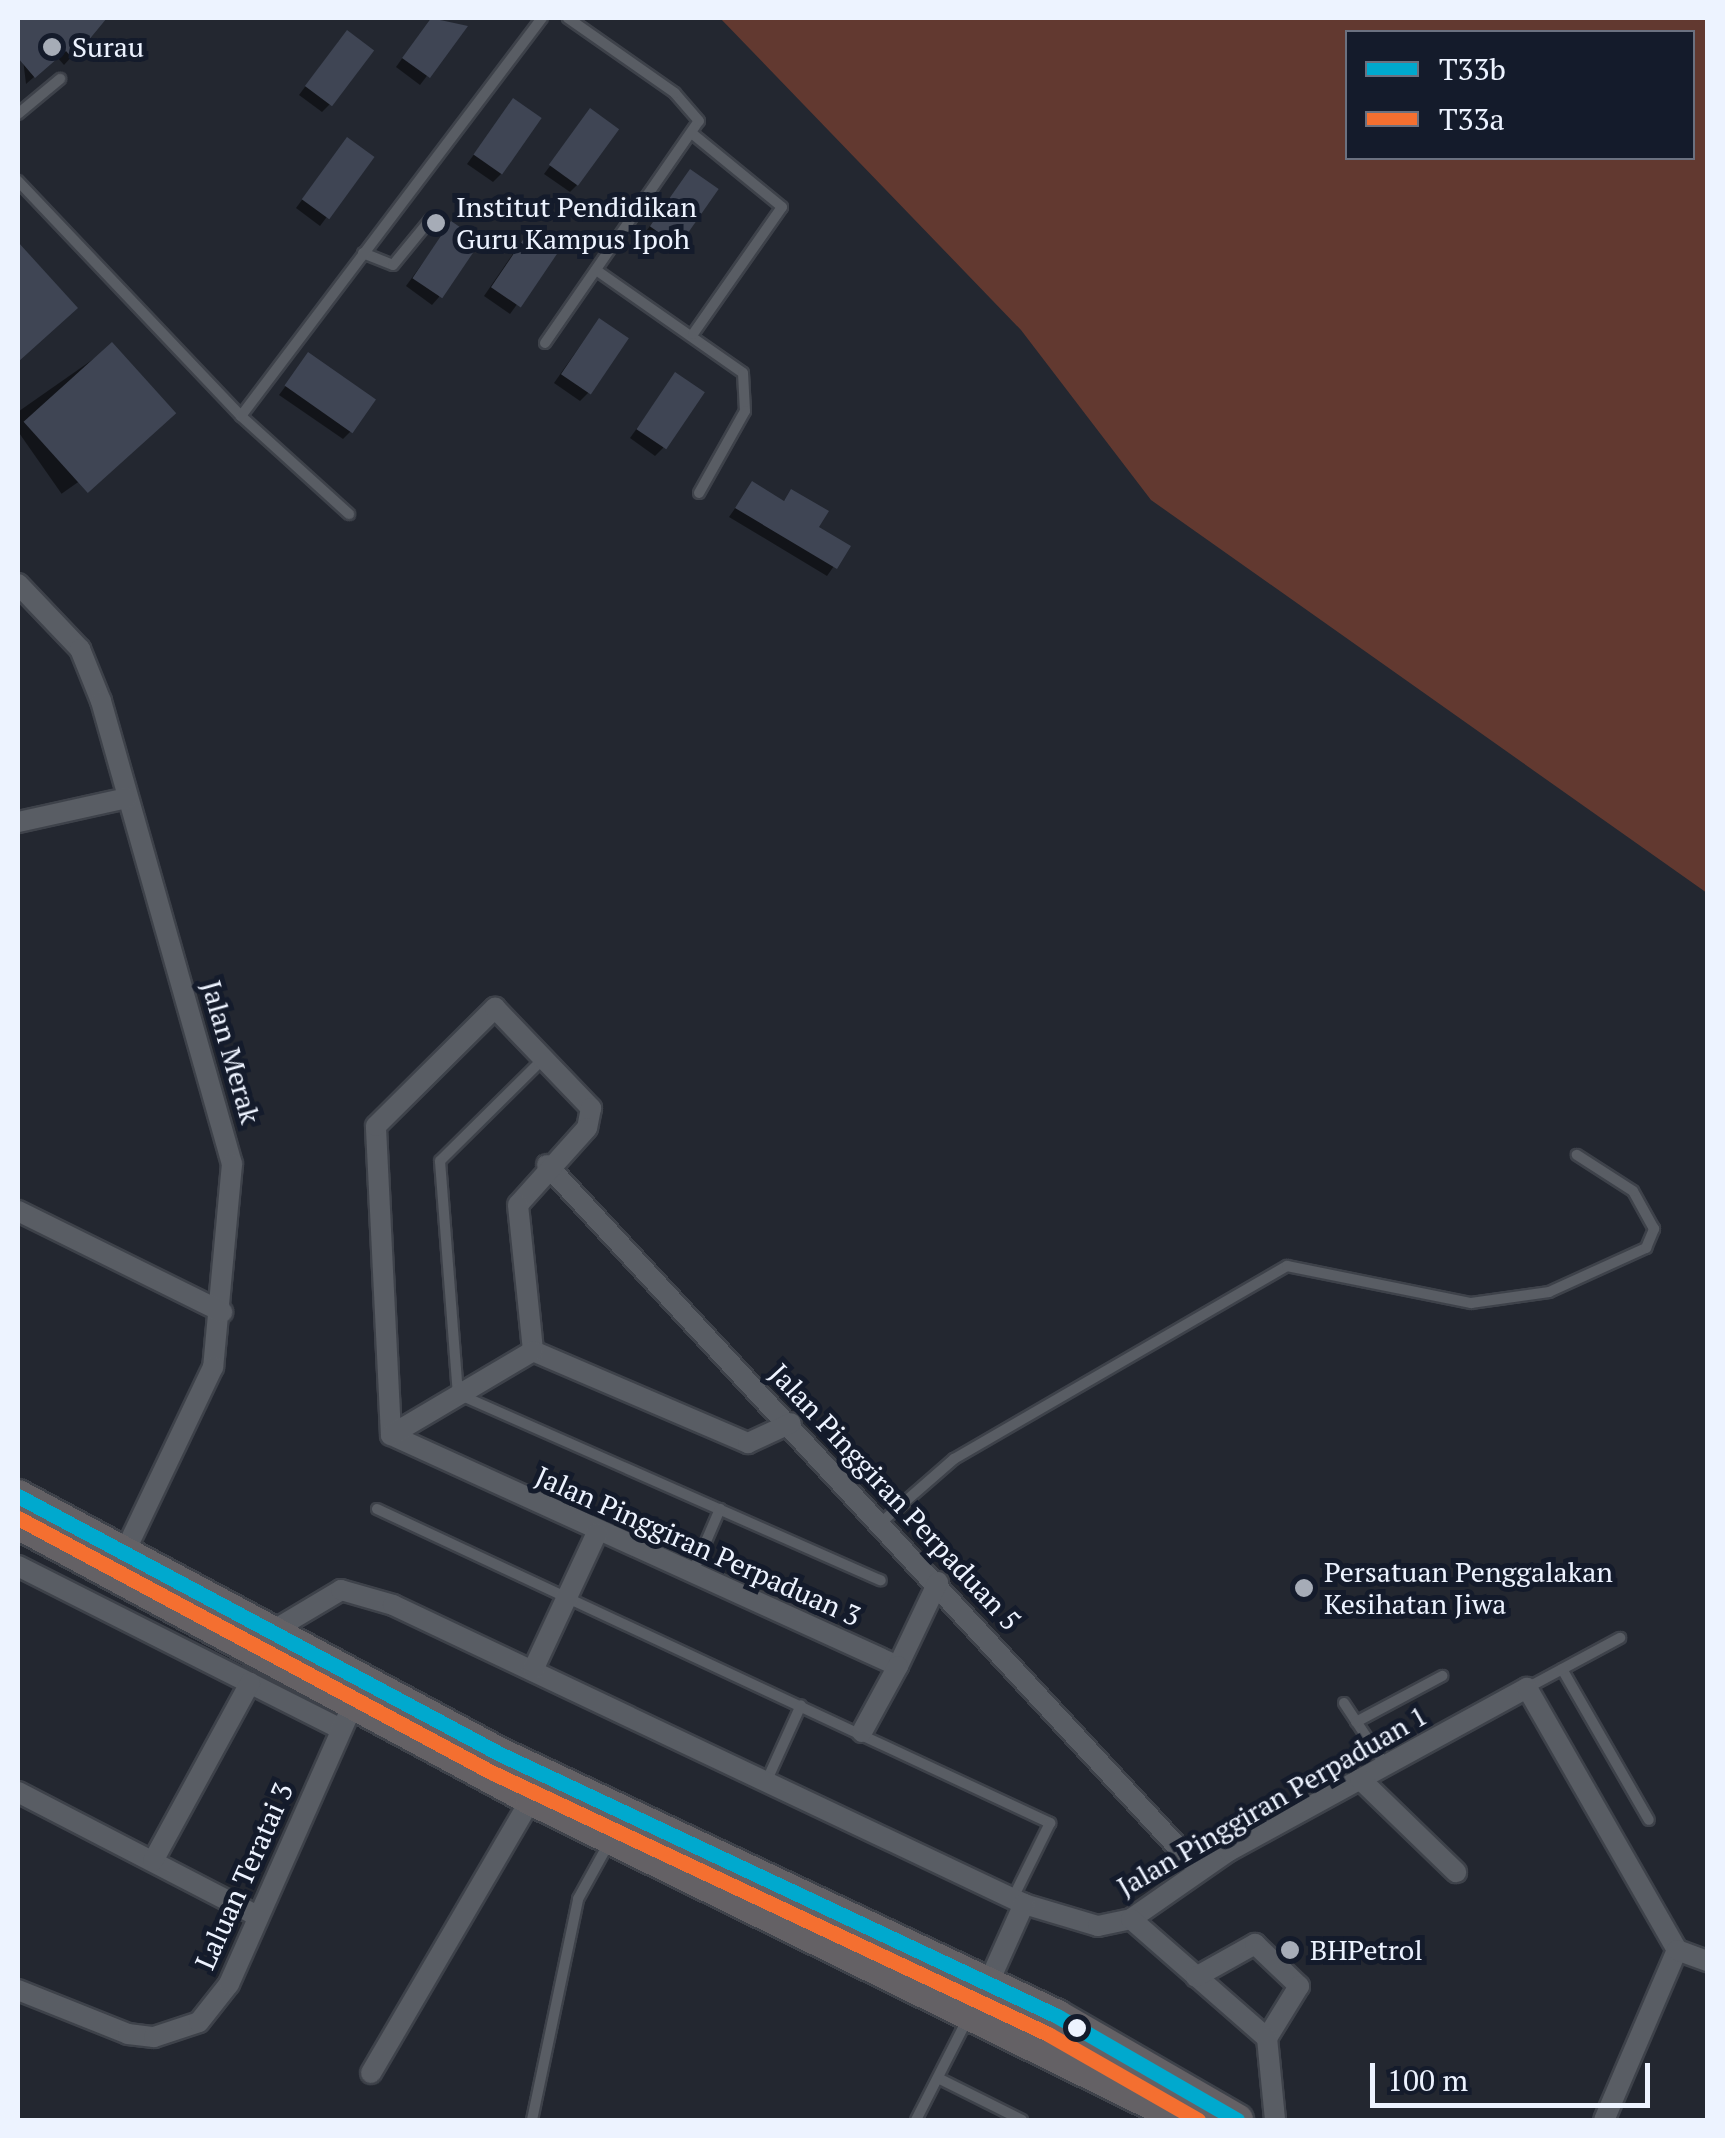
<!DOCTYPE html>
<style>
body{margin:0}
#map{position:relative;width:1725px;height:2138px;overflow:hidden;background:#232730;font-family:"PT Serif",serif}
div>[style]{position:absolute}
.green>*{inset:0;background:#623930}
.shadow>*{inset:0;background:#0007;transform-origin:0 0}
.building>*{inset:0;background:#3f4554;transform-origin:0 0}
.roads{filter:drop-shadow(2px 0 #3e424a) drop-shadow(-2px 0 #3e424a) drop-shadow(0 2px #3e424a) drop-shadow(0 -2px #3e424a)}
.service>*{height:10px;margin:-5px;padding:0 5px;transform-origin:5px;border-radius:5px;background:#595d64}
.minor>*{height:20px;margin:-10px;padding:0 10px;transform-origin:10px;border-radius:10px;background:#595d64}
.primary>*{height:32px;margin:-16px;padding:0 16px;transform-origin:16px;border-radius:16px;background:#646165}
.bus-1>*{height:15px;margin:-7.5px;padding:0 7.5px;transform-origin:7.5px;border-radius:7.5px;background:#00a9ce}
.bus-2>*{height:15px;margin:-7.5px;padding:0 7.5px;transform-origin:7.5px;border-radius:7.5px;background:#f46f30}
.dots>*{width:28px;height:28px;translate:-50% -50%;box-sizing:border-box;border:5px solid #141b2b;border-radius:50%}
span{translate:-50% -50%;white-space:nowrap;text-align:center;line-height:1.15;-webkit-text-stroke:10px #141b2b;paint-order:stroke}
.poi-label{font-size:28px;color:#edf3ff}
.left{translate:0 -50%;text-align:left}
.street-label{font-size:28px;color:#edf3ff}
.frame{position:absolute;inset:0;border:20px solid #edf3ff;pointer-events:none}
.legend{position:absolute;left:1345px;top:30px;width:350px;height:130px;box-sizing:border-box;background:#141b2b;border:2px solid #6b7180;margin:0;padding:12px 18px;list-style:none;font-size:30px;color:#edf3ff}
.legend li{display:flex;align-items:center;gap:20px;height:50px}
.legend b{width:50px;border:2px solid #6b7180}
.scale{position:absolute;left:1370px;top:2063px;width:280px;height:45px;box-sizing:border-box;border:5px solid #edf3ff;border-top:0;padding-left:12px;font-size:30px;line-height:35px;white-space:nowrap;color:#edf3ff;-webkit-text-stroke:8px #141b2b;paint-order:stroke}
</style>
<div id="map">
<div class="green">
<i style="clip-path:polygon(evenodd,720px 18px,1707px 18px,1707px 893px,1151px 500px,1021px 330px,720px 18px,1348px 32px,1692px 32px,1692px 158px,1348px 158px,1348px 32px)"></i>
</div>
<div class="shadow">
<i style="clip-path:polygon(18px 18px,107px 18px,64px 65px,57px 57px,26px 84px)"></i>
<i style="clip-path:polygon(431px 18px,464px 27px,420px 85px,396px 67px)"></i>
<i style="clip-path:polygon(339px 41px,330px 104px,322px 112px,299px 95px)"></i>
<i style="clip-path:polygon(513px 101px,501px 174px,493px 182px,467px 164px)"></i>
<i style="clip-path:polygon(590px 112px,578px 184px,570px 192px,544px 174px)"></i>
<i style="clip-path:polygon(340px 148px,372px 157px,320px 226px,296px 208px)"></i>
<i style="clip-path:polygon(690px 172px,678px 245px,670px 253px,644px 234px)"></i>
<i style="clip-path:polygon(451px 224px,439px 297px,432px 305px,406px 286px)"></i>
<i style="clip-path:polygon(521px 242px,555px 252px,510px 314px,484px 296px)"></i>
<i style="clip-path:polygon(18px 245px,75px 308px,18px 360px)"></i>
<i style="clip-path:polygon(592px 329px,588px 393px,580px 401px,554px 383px)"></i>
<i style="left:112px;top:346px;width:92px;height:126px;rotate:55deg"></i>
<i style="clip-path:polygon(308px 356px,351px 431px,343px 439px,279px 395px)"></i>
<i style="clip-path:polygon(675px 375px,663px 448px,655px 456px,630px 438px)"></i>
<i style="clip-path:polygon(752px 484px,782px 503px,792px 492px,816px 527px,848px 546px,827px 576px,729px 517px)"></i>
</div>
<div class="building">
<i style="clip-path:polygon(18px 18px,107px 18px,73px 59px,66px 51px,35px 78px,18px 58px)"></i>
<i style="clip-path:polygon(431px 18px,468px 26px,430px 78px,402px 58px)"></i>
<i style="left:347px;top:30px;width:34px;height:70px;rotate:37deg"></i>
<i style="left:513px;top:98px;width:35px;height:69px;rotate:35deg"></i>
<i style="left:590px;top:108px;width:36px;height:70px;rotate:36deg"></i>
<i style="left:347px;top:137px;width:34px;height:77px;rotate:36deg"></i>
<i style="left:690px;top:169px;width:35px;height:70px;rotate:35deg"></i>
<i style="left:451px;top:221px;width:36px;height:69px;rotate:34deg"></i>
<i style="left:529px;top:231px;width:36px;height:68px;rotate:34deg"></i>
<i style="clip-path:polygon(18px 242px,78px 308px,18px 362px)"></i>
<i style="left:599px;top:318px;width:36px;height:68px;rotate:34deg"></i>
<i style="left:112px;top:342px;width:96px;height:119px;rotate:48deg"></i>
<i style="left:308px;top:352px;width:83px;height:41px;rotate:35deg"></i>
<i style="left:675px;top:372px;width:36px;height:69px;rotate:34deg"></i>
<i style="clip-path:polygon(752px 481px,784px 501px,791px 489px,829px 511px,819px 527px,851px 546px,837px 569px,735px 508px)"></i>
</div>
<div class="roads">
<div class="service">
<i style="left:18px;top:114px;width:55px;rotate:-39.8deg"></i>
<i style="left:18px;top:181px;width:324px;rotate:46.5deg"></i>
<i style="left:241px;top:416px;width:146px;rotate:42.2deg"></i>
<i style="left:363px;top:253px;width:32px;rotate:22deg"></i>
<i style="left:393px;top:265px;width:58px;rotate:-50.6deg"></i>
<i style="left:596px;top:270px;width:179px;rotate:35deg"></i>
<i style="left:743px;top:373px;width:38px;rotate:87deg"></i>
<i style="left:745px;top:411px;width:94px;rotate:119.3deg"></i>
<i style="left:693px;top:334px;width:155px;rotate:-55deg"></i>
<i style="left:782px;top:207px;width:114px;rotate:-140.7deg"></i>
<i style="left:545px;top:343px;width:270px;rotate:-55.3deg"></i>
<i style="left:699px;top:121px;width:37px;rotate:-131deg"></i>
<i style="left:675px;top:93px;width:131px;rotate:-145deg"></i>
<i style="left:241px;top:416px;width:499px;rotate:-52.9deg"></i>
<i style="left:544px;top:1058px;width:146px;rotate:135.3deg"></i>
<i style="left:440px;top:1161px;width:234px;rotate:85.6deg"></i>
<i style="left:458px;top:1394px;width:462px;rotate:23.8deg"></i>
<i style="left:377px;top:1509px;width:743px;rotate:25.01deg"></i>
<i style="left:1050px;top:1823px;width:84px;rotate:116.3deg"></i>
<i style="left:884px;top:1520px;width:93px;rotate:-41.1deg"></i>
<i style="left:954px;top:1459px;width:385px;rotate:-30.1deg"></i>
<i style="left:1287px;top:1266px;width:188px;rotate:11.4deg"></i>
<i style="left:1471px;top:1303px;width:79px;rotate:-8deg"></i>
<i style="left:1549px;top:1292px;width:107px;rotate:-24.4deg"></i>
<i style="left:1646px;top:1248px;width:21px;rotate:-67deg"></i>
<i style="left:1654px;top:1229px;width:43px;rotate:-118.9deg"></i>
<i style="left:1633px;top:1191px;width:67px;rotate:-147.3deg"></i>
<i style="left:692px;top:1574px;width:71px;rotate:-66.7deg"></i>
<i style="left:1562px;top:1669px;width:174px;rotate:60.1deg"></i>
<i style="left:1527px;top:1688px;width:106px;rotate:-28.3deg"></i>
<i style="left:1344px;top:1703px;width:74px;rotate:56.5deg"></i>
<i style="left:1356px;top:1722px;width:98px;rotate:-28.1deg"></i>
<i style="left:767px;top:1780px;width:82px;rotate:-65.6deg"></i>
<i style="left:938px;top:2078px;width:94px;rotate:26.6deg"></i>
<i style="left:532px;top:2120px;width:226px;rotate:-78.2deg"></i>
<i style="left:578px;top:1899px;width:66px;rotate:-61.1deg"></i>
<i style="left:916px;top:2120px;width:112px;rotate:-63deg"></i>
</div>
<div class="minor">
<i style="left:18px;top:584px;width:90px;rotate:46.4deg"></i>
<i style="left:80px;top:649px;width:56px;rotate:68deg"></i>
<i style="left:101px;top:701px;width:481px;rotate:74.2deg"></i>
<i style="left:232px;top:1164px;width:204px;rotate:95.3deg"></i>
<i style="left:213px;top:1367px;width:207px;rotate:115.5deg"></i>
<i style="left:18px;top:822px;width:112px;rotate:-12.4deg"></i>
<i style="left:547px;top:1165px;width:960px;rotate:47.24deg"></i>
<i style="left:18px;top:1211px;width:228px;rotate:26.3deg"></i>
<i style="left:391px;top:1435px;width:309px;rotate:-92.8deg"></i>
<i style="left:376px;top:1126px;width:168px;rotate:-44.8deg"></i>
<i style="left:495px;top:1008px;width:139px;rotate:46.2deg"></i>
<i style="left:591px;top:1108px;width:20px;rotate:101deg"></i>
<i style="left:587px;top:1128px;width:103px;rotate:131.9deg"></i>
<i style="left:518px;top:1205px;width:147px;rotate:84.1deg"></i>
<i style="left:533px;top:1351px;width:234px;rotate:23.2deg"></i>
<i style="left:748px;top:1443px;width:47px;rotate:-24.9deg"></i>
<i style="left:391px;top:1435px;width:557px;rotate:24.5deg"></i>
<i style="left:898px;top:1666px;width:93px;rotate:-64.5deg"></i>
<i style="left:391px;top:1435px;width:165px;rotate:-30.6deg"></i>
<i style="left:18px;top:1566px;width:361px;rotate:26.8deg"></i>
<i style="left:274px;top:1630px;width:78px;rotate:-30.8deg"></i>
<i style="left:341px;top:1590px;width:54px;rotate:16.1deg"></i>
<i style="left:393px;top:1605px;width:698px;rotate:25.35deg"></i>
<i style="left:1024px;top:1904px;width:77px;rotate:16.6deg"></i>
<i style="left:1098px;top:1926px;width:34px;rotate:-12deg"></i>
<i style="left:1131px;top:1919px;width:119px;rotate:-34.8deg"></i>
<i style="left:1229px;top:1851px;width:340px;rotate:-28.7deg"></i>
<i style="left:1527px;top:1688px;width:302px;rotate:60.2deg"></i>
<i style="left:1677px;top:1950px;width:185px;rotate:113.2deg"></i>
<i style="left:533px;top:1670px;width:151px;rotate:-65deg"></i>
<i style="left:862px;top:1732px;width:75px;rotate:-61.4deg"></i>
<i style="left:1360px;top:1779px;width:134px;rotate:44.1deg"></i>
<i style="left:18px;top:1792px;width:265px;rotate:27.4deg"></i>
<i style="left:153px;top:1861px;width:203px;rotate:-61.4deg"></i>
<i style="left:1131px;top:1919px;width:181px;rotate:41.2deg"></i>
<i style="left:1677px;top:1950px;width:33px;rotate:20deg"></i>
<i style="left:1196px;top:1977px;width:68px;rotate:-29.2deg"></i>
<i style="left:1255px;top:1944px;width:61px;rotate:43.7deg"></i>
<i style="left:1299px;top:1986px;width:61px;rotate:121.6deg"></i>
<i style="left:1267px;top:2038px;width:82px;rotate:84.4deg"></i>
<i style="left:988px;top:1984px;width:88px;rotate:-65.8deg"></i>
<i style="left:18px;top:1990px;width:118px;rotate:21.8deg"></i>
<i style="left:128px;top:2034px;width:26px;rotate:7deg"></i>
<i style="left:154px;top:2037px;width:47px;rotate:-18.4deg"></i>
<i style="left:199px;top:2022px;width:48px;rotate:-51.7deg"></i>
<i style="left:229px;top:1984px;width:316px;rotate:-66.1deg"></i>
<i style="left:371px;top:2073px;width:317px;rotate:-59.7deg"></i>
</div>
<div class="primary">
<i style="left:18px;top:1496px;width:547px;rotate:28.16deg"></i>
<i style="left:500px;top:1754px;width:616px;rotate:25.19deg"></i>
<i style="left:1057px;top:2016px;width:208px;rotate:30deg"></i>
<i style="left:18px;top:1523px;width:583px;rotate:28.28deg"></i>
<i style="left:531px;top:1799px;width:729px;rotate:26.14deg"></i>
</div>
</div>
<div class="bus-1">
<i style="left:18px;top:1496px;width:547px;rotate:28.16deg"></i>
<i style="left:500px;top:1754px;width:616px;rotate:25.19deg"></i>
<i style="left:1057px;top:2016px;width:208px;rotate:30deg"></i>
</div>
<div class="bus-2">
<i style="left:18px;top:1518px;width:537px;rotate:28.24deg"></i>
<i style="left:491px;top:1772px;width:616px;rotate:25.19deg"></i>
<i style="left:1048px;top:2034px;width:173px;rotate:29.8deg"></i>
</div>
<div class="dots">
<i style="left:52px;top:47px;background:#a6acb7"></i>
<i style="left:436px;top:223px;background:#a6acb7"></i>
<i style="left:1304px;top:1588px;background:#a6acb7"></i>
<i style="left:1290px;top:1950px;background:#a6acb7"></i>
<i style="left:1077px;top:2028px;background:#edf3ff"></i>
</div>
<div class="poi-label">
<span class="left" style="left:72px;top:47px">Surau</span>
<span class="left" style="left:456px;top:223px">Institut Pendidikan<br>Guru Kampus Ipoh</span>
<span class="left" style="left:1324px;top:1588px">Persatuan Penggalakan<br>Kesihatan Jiwa</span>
<span class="left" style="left:1310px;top:1950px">BHPetrol</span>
</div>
<div class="street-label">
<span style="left:231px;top:1052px;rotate:74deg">Jalan Merak</span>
<span style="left:895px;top:1497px;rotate:47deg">Jalan Pinggiran Perpaduan 5</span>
<span style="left:698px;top:1546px;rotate:24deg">Jalan Pinggiran Perpaduan 3</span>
<span style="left:1272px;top:1801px;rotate:-30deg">Jalan Pinggiran Perpaduan 1</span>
<span style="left:244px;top:1876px;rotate:-66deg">Laluan Teratai 3</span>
</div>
<div class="frame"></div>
<ul class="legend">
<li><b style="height:12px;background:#00a9ce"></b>T33b</li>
<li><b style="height:12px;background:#f46f30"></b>T33a</li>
</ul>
<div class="scale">100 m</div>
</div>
